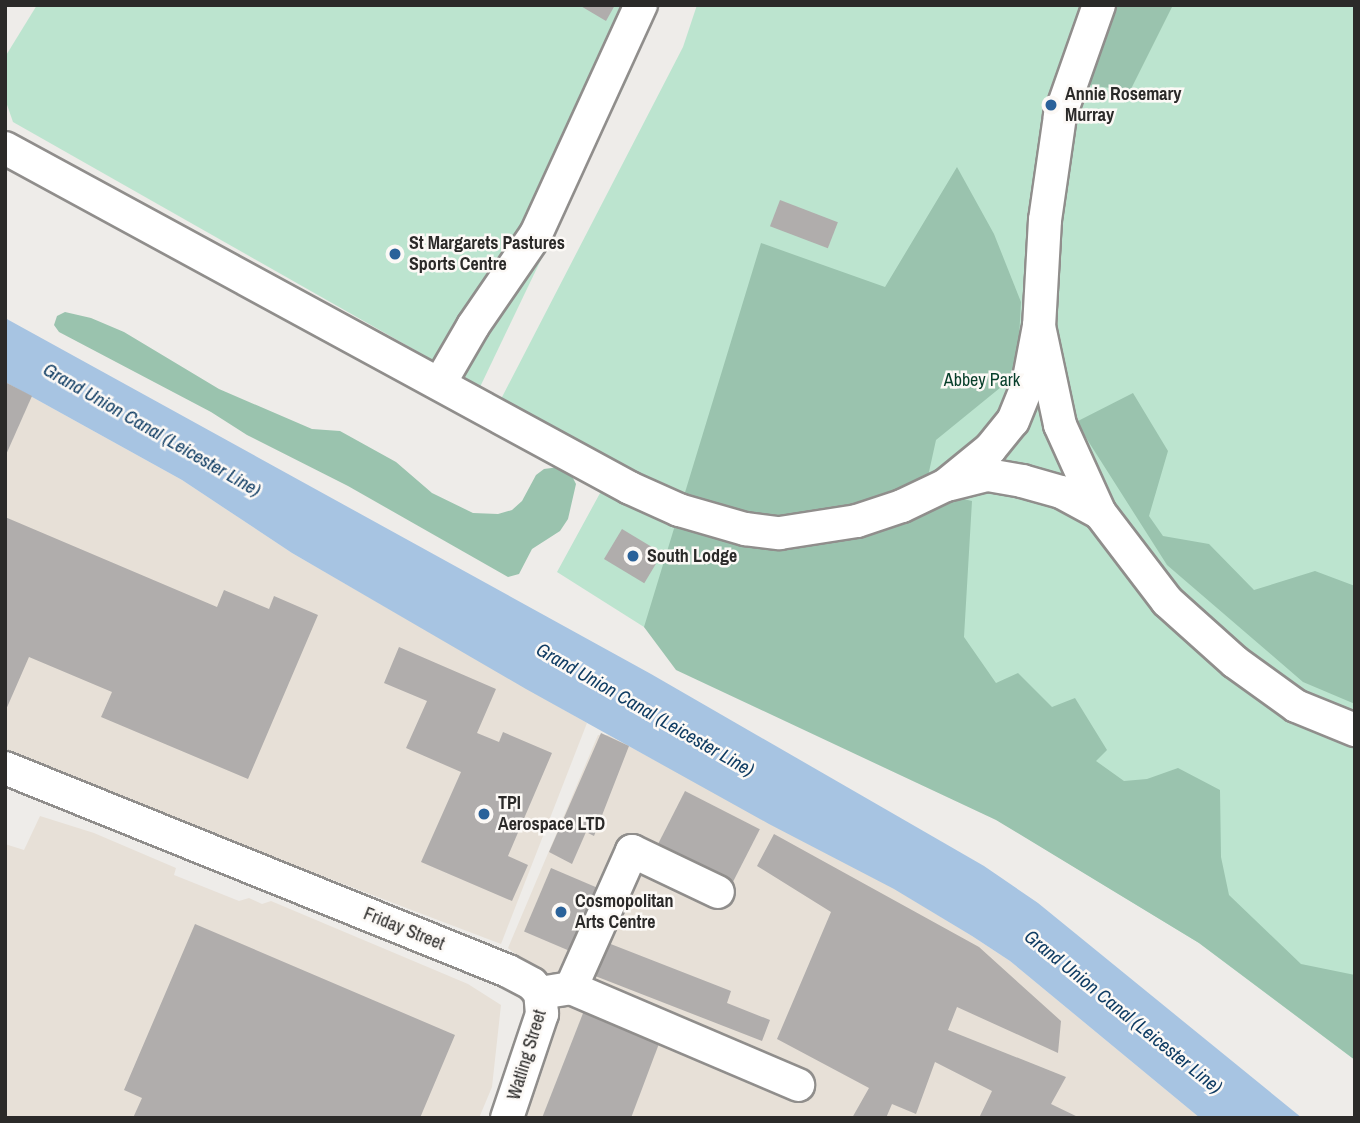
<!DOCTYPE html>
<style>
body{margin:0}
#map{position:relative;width:1360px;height:1123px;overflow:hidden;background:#eeece9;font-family:"Archivo Narrow",sans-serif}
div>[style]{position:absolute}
.built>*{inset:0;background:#e7e0d7}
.green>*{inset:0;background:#bce4cf}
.forest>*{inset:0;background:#9ac3ae}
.water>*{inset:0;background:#a7c4e2}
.building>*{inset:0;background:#b0adac;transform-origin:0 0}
.roads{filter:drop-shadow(2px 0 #908e8c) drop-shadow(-2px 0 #908e8c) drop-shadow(0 2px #908e8c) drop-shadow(0 -2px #908e8c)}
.minor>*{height:32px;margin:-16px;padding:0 16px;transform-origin:16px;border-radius:16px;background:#fff}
.dots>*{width:19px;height:19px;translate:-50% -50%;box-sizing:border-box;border:4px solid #fcf9f6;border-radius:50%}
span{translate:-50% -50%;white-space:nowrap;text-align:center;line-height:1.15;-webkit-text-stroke:5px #fcf9f6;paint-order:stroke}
.poi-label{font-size:18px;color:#2b2a29;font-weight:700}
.left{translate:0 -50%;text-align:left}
.park-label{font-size:18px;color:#073e2a}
.street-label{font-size:18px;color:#2b2a29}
.water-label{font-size:19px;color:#0f3c63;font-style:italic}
.frame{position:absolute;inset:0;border:7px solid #2b2a29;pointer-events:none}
</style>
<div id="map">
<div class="built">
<i style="clip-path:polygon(5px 382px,182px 480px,292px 553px,587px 723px,501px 944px,5px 755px)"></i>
<i style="clip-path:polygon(598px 735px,608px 735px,895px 889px,972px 936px,1010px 961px,1200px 1118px,515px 1118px,561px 992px,508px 948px)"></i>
<i style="clip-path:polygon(40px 816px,94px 833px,176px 868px,174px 875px,239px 901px,249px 898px,262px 904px,271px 901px,468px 984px,501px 1005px,492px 1087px,479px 1118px,5px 1118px,5px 844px,24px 850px)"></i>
</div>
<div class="green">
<i style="clip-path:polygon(37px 5px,657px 5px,628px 78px,480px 387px,13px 122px,5px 99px,5px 57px)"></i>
<i style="clip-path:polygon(697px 5px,1355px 5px,1355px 1060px,1199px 943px,887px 753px,644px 627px,557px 572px,617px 462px,501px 399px,683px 47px)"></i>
</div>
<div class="forest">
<i style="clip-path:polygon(1113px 5px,1173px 5px,1130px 91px,1082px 84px)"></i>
<i style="clip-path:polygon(957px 167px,994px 234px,1021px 302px,1018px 358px,1006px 383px,936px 440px,925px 490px,972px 501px,964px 637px,996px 683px,1018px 673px,1052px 707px,1075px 698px,1107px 750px,1096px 761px,1124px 781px,1147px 779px,1178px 768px,1220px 790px,1221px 857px,1229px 895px,1301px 964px,1355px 975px,1355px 1060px,1199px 943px,996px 820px,676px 670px,644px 627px,761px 243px,885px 287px)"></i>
<i style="clip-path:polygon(65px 312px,91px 318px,124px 332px,219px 389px,312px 429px,340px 431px,396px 462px,432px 493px,473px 513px,498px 514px,512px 510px,522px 501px,536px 475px,544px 469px,559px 467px,571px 474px,576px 484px,568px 519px,560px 531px,532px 549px,519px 574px,508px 577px,348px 486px,247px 435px,211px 412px,59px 332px,54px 325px,57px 316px)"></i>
<i style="clip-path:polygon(1133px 393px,1168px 451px,1149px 516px,1163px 536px,1209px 544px,1254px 590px,1315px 571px,1355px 586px,1355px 704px,1303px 682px,1167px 565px,1076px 422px)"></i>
</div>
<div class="water">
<i style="clip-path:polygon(5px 318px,651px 674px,984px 866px,1038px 903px,1302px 1118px,1200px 1118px,1010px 961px,972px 936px,894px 889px,769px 824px,526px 689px,292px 553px,182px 480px,5px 382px)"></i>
</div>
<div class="building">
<i style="clip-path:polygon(579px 5px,615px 5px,606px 21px)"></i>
<i style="left:780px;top:200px;width:62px;height:28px;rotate:21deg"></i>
<i style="clip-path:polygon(5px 382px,32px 396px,5px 457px)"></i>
<i style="clip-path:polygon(5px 517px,217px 607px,224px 590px,269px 609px,274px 596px,318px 615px,248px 779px,101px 717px,112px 692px,29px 657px,5px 712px)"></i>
<i style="left:622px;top:529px;width:47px;height:35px;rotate:31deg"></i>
<i style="clip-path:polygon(399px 647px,496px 689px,477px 733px,499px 742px,503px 732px,552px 753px,508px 856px,528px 865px,512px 901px,421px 862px,461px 772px,406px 748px,427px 701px,384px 683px)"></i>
<i style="clip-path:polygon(601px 733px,629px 746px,594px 836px,586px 832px,572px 864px,549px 852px)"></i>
<i style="left:685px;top:791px;width:84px;height:65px;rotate:27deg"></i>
<i style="clip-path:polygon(774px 834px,979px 947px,1061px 1021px,1058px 1053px,957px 1007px,948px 1030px,1066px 1077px,1051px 1104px,1080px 1118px,979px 1118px,992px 1091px,935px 1062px,916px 1114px,892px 1104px,886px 1118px,852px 1118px,869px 1088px,777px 1039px,831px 912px,757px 866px)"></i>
<i style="left:551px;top:868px;width:51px;height:69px;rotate:23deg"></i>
<i style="clip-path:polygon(195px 924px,455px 1035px,420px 1118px,133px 1118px,142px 1098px,124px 1090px)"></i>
<i style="clip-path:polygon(603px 941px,731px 991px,727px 1003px,770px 1020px,762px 1041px,590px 974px)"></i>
<i style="clip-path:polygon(587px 1003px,663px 1033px,631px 1118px,542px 1118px)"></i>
</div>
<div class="roads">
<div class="minor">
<i style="left:1099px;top:5px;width:118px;rotate:109.4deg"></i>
<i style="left:1060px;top:116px;width:105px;rotate:98.2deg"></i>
<i style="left:1045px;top:220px;width:106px;rotate:93.2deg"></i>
<i style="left:1039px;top:326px;width:101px;rotate:78deg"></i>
<i style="left:1060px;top:425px;width:97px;rotate:65.6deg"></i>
<i style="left:1100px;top:513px;width:111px;rotate:52.7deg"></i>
<i style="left:1167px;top:601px;width:91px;rotate:41.9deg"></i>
<i style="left:1235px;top:662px;width:75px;rotate:35.8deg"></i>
<i style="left:1296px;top:706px;width:64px;rotate:22.1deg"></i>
<i style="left:5px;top:148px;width:711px;rotate:28.55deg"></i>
<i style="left:630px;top:488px;width:54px;rotate:24.2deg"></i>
<i style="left:679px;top:510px;width:69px;rotate:16.1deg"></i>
<i style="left:745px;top:529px;width:35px;rotate:7deg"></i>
<i style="left:780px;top:533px;width:78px;rotate:-8.9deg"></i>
<i style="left:857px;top:521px;width:47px;rotate:-18.4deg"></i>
<i style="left:902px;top:506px;width:49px;rotate:-25.5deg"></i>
<i style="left:946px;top:485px;width:57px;rotate:-39.3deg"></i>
<i style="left:990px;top:449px;width:36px;rotate:-51deg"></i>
<i style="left:1013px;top:421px;width:40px;rotate:-68deg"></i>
<i style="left:1028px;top:384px;width:59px;rotate:-79.3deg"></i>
<i style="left:440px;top:383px;width:66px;rotate:-59.9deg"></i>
<i style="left:473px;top:326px;width:112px;rotate:-55.6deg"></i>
<i style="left:536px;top:234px;width:252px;rotate:-65.4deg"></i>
<i style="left:951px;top:484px;width:38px;rotate:-14deg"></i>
<i style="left:988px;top:475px;width:35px;rotate:10deg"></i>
<i style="left:1022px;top:481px;width:41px;rotate:15.8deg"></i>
<i style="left:1061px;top:492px;width:44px;rotate:28.3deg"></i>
<i style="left:5px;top:768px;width:542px;rotate:21.98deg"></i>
<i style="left:508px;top:971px;width:27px;rotate:28deg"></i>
<i style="left:532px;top:984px;width:12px;rotate:48deg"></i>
<i style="left:540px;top:993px;width:31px;rotate:-9deg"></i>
<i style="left:571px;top:988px;width:247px;rotate:23.1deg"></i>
<i style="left:571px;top:988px;width:150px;rotate:-66deg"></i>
<i style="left:632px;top:851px;width:95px;rotate:25.5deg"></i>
<i style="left:507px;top:1118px;width:110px;rotate:-71.4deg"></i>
<i style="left:542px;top:1014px;width:21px;rotate:-95deg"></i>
</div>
</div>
<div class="dots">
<i style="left:1051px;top:105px;background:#2a629a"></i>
<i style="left:395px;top:254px;background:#2a629a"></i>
<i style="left:633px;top:556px;background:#2a629a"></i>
<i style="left:484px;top:814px;background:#2a629a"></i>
<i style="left:561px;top:912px;background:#2a629a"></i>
</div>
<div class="poi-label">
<span class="left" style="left:1065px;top:105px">Annie Rosemary<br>Murray</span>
<span class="left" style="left:409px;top:254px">St Margarets Pastures<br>Sports Centre</span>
<span class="left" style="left:647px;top:556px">South Lodge</span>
<span class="left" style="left:498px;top:814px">TPI<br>Aerospace LTD</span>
<span class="left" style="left:575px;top:912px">Cosmopolitan<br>Arts Centre</span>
</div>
<div class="park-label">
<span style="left:982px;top:380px">Abbey Park</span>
</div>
<div class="street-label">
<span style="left:404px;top:929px;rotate:22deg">Friday Street</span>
<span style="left:527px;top:1055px;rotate:-73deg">Watling Street</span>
</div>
<div class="water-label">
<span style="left:152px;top:430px;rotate:30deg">Grand Union Canal (Leicester Line)</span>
<span style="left:645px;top:710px;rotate:30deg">Grand Union Canal (Leicester Line)</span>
<span style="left:1123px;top:1012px;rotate:39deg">Grand Union Canal (Leicester Line)</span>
</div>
<div class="frame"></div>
</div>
